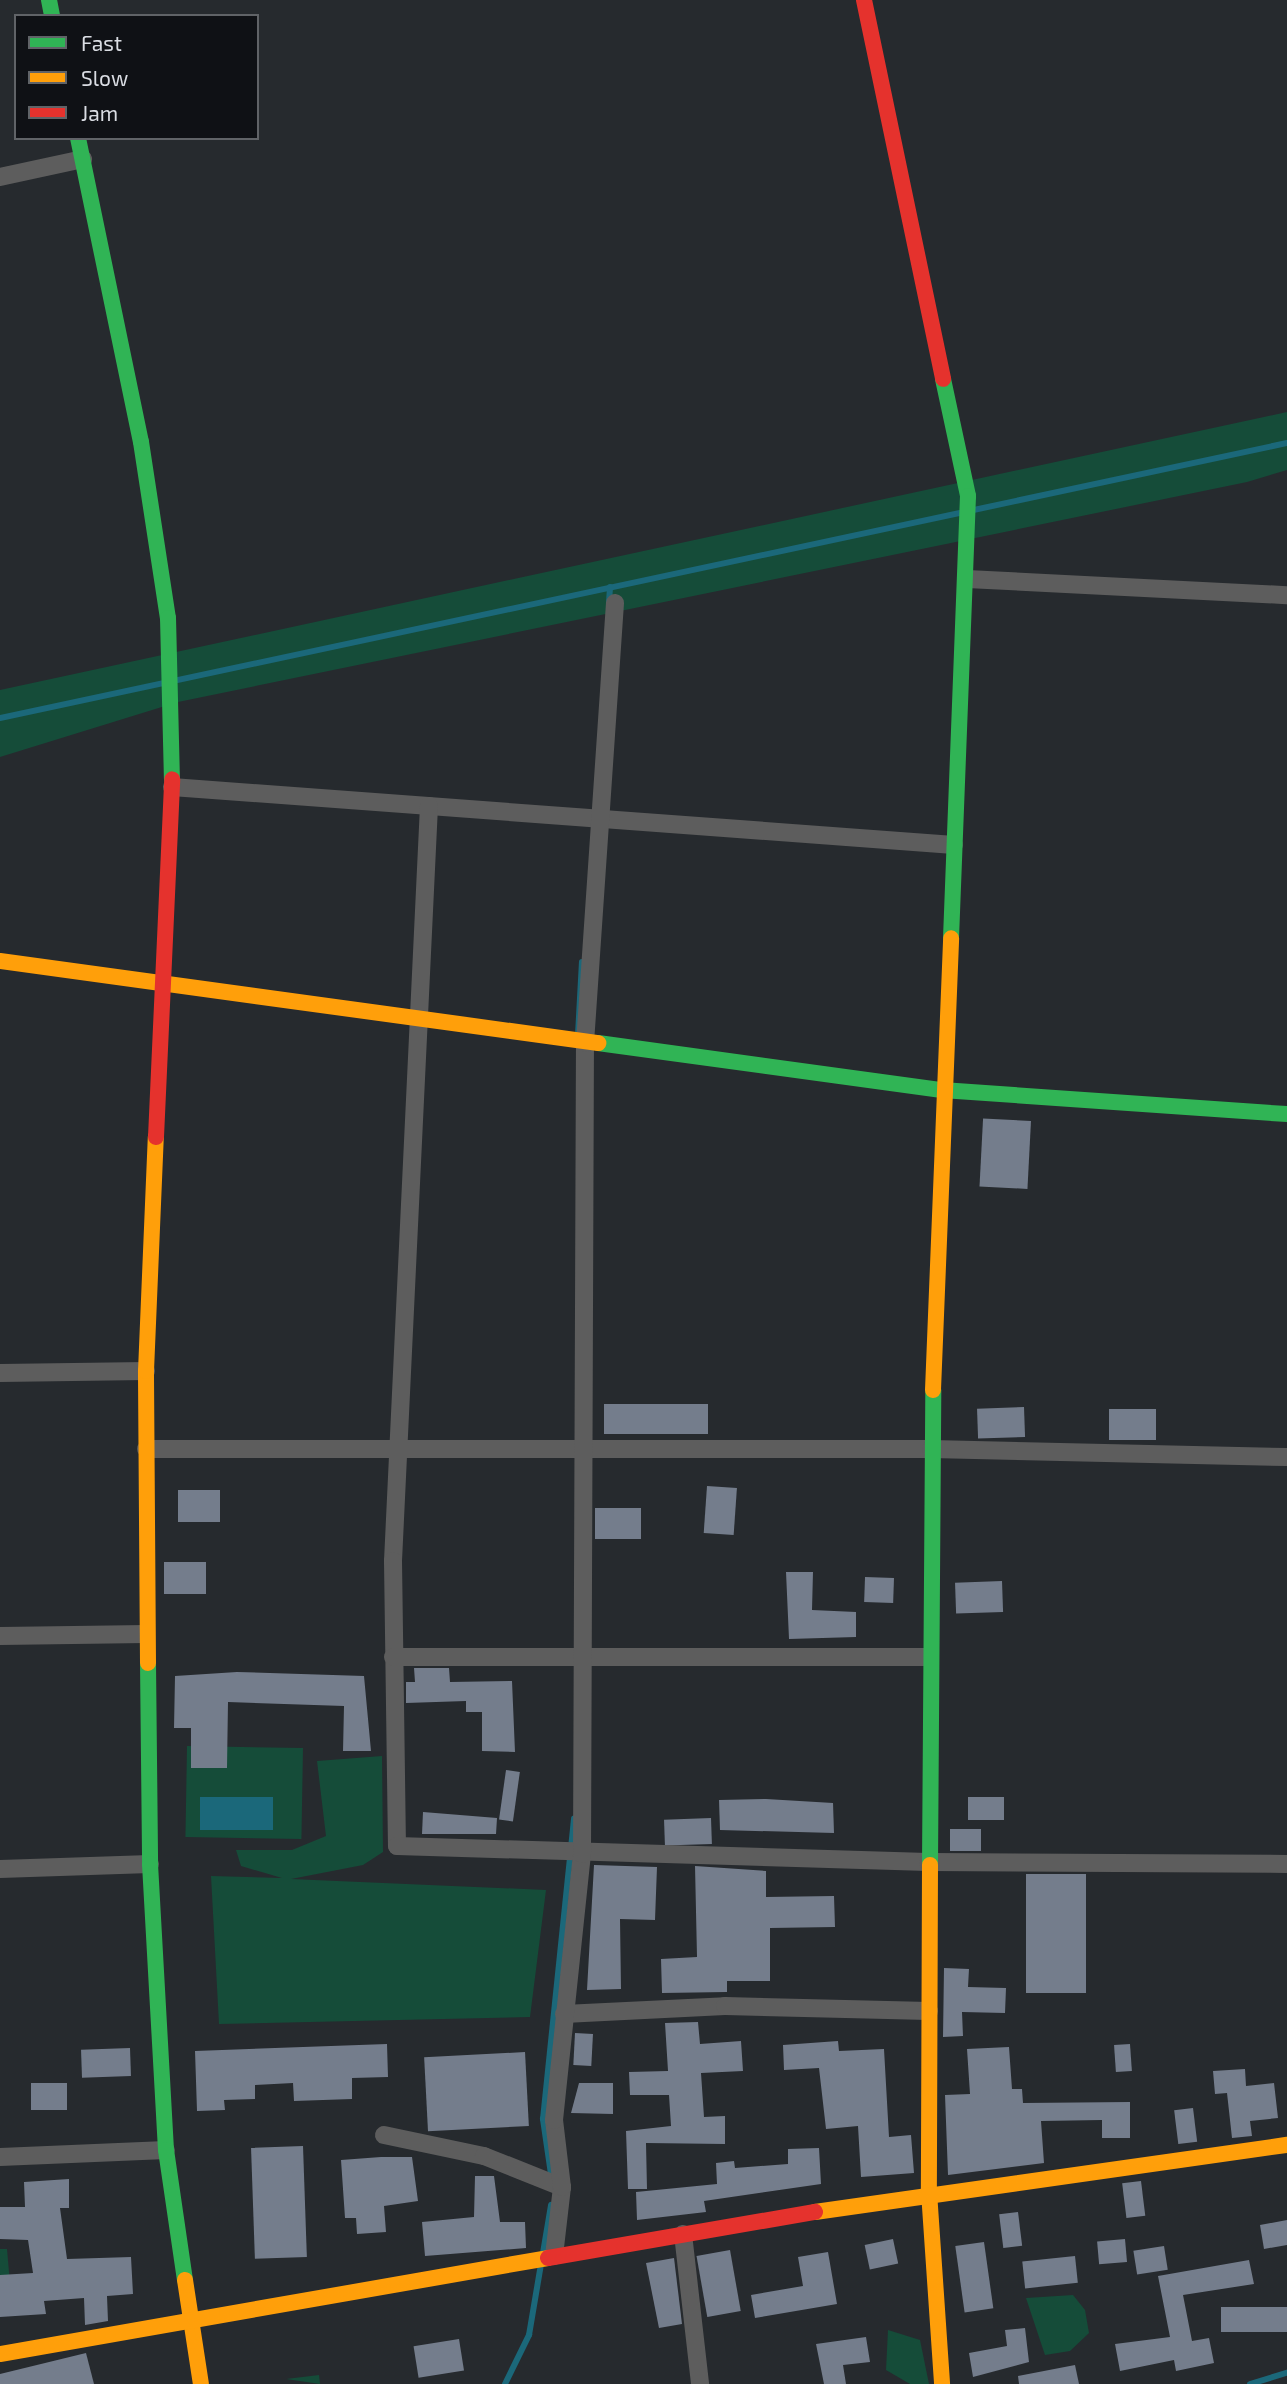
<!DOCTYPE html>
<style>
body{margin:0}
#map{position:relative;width:1287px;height:2384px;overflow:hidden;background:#262a2e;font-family:"Exo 2",sans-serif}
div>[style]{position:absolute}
.green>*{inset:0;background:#154c39;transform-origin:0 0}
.water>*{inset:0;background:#1b687a;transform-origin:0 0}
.stream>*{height:6px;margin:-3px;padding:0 3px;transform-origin:3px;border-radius:3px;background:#1b687a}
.building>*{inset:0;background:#747d8c;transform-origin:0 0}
.street>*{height:18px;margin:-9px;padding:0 9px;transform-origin:9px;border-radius:9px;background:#5d5d5d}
.fast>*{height:16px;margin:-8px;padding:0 8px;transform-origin:8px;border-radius:8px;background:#30b455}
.slow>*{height:16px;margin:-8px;padding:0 8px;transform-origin:8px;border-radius:8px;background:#ff9f0a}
.jam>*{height:16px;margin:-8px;padding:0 8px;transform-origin:8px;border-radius:8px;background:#e5322d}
span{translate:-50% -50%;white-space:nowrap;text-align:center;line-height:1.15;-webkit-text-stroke:7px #0f1115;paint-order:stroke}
.legend{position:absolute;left:14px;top:14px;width:245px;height:126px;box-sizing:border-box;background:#0f1115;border:2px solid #606367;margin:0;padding:9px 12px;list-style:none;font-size:21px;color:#dadde3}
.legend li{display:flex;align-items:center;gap:14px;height:35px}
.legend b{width:35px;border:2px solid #606367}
</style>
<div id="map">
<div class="green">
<i style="clip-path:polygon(1287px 412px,1287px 470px,1247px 482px,178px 702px,0 757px,0 690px)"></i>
<i style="left:303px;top:1748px;width:91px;height:116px;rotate:91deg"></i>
<i style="clip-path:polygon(382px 1756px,383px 1852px,363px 1865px,291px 1879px,546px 1890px,530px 2017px,219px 2024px,211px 1876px,282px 1878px,241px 1866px,236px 1850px,292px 1850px,326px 1836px,317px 1761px)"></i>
<i style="clip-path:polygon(0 2249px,7px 2249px,12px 2306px,0 2300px)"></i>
<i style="clip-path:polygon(1073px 2295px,1085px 2310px,1089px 2333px,1070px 2351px,1045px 2355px,1026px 2298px)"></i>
<i style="clip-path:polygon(888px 2330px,920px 2340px,929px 2384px,910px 2384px,886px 2370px)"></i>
<i style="clip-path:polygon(319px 2375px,320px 2384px,286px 2379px)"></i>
</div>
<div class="water">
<i style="left:200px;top:1797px;width:73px;height:33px"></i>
</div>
<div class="stream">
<i style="left:609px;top:602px;width:15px;rotate:-86deg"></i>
<i style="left:0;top:718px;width:1316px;rotate:-12.06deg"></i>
<i style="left:578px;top:1035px;width:73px;rotate:-86.9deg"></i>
<i style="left:552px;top:2181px;width:63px;rotate:-98.3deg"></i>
<i style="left:543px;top:2119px;width:302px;rotate:-84.1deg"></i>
<i style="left:543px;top:2253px;width:49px;rotate:-80.5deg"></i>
<i style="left:505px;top:2384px;width:55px;rotate:-63.9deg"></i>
<i style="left:529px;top:2335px;width:72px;rotate:-80.4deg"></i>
<i style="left:1250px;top:2384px;width:39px;rotate:-17deg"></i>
</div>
<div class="building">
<i style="left:1031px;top:1121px;width:68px;height:48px;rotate:93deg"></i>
<i style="left:604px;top:1404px;width:104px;height:30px"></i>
<i style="left:1024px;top:1407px;width:30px;height:47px;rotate:88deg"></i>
<i style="left:1109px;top:1409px;width:47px;height:31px"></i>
<i style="left:707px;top:1486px;width:30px;height:47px;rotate:4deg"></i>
<i style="left:178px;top:1490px;width:42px;height:32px"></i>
<i style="left:595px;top:1508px;width:46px;height:31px"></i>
<i style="left:164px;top:1562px;width:42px;height:32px"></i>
<i style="clip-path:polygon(786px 1572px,813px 1572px,812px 1610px,856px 1612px,856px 1637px,789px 1639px)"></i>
<i style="left:894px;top:1578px;width:25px;height:29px;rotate:92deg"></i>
<i style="left:1002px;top:1581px;width:31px;height:47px;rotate:88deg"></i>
<i style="clip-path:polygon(414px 1668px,449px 1668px,450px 1682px,512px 1681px,515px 1752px,482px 1751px,482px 1712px,466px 1712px,466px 1701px,406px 1703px,406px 1682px,415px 1682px)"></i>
<i style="clip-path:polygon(237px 1672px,364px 1676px,371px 1751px,343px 1751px,344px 1706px,228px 1702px,227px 1768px,191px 1768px,191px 1728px,174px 1728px,175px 1676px)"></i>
<i style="left:506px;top:1770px;width:14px;height:50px;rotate:8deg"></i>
<i style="left:968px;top:1797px;width:36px;height:23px"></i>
<i style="clip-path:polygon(766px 1799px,833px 1803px,834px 1833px,720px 1830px,719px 1800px)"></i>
<i style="clip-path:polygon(423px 1812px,497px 1818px,496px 1834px,422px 1834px)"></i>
<i style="left:711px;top:1818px;width:26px;height:47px;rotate:88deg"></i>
<i style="left:950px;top:1829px;width:31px;height:22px"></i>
<i style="clip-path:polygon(594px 1865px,657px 1867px,655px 1920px,620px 1919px,621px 1989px,587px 1990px)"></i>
<i style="clip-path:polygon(695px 1866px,766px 1871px,766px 1897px,834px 1896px,835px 1927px,770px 1928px,770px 1981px,727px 1981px,727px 1992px,662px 1993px,661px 1959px,697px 1957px)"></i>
<i style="left:1026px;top:1874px;width:60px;height:119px"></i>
<i style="clip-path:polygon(944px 1968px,969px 1969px,968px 1987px,1006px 1988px,1005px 2013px,962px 2012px,963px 2036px,943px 2037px)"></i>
<i style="clip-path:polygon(698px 2022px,700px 2044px,741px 2041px,743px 2071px,701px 2073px,704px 2117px,725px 2116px,725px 2144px,646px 2143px,647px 2189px,628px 2189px,626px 2131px,671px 2126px,669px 2095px,630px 2095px,629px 2072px,668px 2071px,665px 2023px)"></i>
<i style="left:575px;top:2033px;width:18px;height:32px;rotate:3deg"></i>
<i style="clip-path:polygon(838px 2041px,839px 2051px,884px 2049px,889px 2137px,911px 2135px,914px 2173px,861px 2177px,858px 2126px,826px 2129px,819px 2068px,784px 2070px,783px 2045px)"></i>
<i style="clip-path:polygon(387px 2044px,388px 2077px,352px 2078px,352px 2099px,294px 2101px,293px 2083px,255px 2085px,255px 2099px,224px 2100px,225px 2110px,197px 2111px,195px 2051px)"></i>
<i style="left:1130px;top:2044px;width:27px;height:16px;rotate:86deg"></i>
<i style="clip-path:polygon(1009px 2047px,1012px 2089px,1022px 2089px,1023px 2103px,1130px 2102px,1130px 2138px,1102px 2138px,1102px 2120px,1041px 2121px,1044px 2163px,948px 2175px,945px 2095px,970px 2094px,967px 2049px)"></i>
<i style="left:130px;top:2048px;width:28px;height:49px;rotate:88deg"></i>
<i style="left:525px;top:2052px;width:74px;height:101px;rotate:87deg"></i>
<i style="clip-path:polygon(1245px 2069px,1246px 2086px,1274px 2083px,1278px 2118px,1250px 2121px,1252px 2136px,1232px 2138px,1227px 2093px,1215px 2094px,1213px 2071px)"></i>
<i style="left:67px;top:2083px;width:27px;height:36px;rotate:90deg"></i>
<i style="clip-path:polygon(579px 2083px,613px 2083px,613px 2114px,571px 2113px)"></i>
<i style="left:1193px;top:2108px;width:34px;height:19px;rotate:83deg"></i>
<i style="left:303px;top:2146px;width:111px;height:52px;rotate:88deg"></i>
<i style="clip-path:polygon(819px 2148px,821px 2184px,704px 2201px,706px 2212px,637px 2220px,636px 2192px,717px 2184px,716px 2163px,734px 2161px,735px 2168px,788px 2164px,788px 2149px)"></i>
<i style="clip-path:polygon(381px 2157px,412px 2157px,418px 2201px,384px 2206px,386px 2232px,357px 2234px,356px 2218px,345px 2218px,341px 2160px)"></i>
<i style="clip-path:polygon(475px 2176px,494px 2176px,500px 2222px,525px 2222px,526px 2248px,425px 2256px,422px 2222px,474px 2217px)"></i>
<i style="clip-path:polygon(69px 2179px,69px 2208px,60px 2208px,67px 2259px,131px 2257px,133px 2294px,107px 2296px,108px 2321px,85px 2325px,84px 2298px,44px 2301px,46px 2314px,0 2317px,0 2275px,33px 2273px,28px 2240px,0 2239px,0 2207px,25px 2207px,24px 2182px)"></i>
<i style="left:1141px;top:2181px;width:35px;height:19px;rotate:83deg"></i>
<i style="left:1018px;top:2212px;width:34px;height:19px;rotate:83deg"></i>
<i style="clip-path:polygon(1287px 2220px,1287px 2245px,1264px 2249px,1260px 2225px)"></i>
<i style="left:893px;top:2239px;width:25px;height:29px;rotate:78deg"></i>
<i style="left:1125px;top:2239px;width:23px;height:28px;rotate:85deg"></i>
<i style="left:984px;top:2242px;width:67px;height:29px;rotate:82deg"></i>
<i style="left:1164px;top:2246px;width:24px;height:31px;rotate:81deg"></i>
<i style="left:730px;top:2250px;width:62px;height:34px;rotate:80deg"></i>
<i style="clip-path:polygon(828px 2252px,837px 2304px,755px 2318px,751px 2295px,803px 2286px,798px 2257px)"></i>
<i style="left:1075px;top:2256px;width:27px;height:53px;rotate:84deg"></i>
<i style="clip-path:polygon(674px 2258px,682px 2324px,659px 2328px,646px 2263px)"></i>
<i style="clip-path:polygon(1249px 2260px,1254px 2284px,1183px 2295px,1192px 2341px,1209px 2338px,1214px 2363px,1176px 2371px,1174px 2360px,1120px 2371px,1115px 2344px,1170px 2337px,1158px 2276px)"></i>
<i style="left:1287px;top:2307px;width:25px;height:66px;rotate:90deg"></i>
<i style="clip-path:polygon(1025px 2328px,1029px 2362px,973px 2377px,969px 2353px,1007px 2346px,1005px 2330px)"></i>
<i style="clip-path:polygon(866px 2337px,870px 2362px,843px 2365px,846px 2384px,824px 2384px,816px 2344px)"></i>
<i style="left:459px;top:2339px;width:32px;height:46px;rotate:81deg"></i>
<i style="clip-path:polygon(86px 2353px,94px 2384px,0 2384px,0 2374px)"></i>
<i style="clip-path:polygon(1075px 2365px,1079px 2384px,1019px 2384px,1018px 2376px)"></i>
</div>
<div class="street">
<i style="left:0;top:177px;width:85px;rotate:-12.2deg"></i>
<i style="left:967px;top:579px;width:320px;rotate:2.9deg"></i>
<i style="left:172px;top:787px;width:784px;rotate:4.24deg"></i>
<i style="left:429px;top:806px;width:756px;rotate:92.73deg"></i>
<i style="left:393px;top:1561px;width:285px;rotate:89.2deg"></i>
<i style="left:397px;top:1846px;width:531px;rotate:1.73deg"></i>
<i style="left:928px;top:1862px;width:359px;rotate:0.3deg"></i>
<i style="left:0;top:1373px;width:146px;rotate:-0.8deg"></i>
<i style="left:146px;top:1449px;width:785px"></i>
<i style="left:931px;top:1449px;width:356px;rotate:1.3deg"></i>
<i style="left:0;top:1636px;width:146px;rotate:-0.8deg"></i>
<i style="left:393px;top:1657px;width:537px"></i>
<i style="left:0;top:1869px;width:150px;rotate:-1.9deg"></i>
<i style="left:564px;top:2014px;width:161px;rotate:-2.8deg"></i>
<i style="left:725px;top:2006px;width:204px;rotate:1.4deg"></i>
<i style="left:384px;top:2135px;width:102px;rotate:11.9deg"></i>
<i style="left:484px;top:2156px;width:84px;rotate:21.7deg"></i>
<i style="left:0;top:2157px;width:166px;rotate:-2.4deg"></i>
<i style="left:683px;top:2234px;width:151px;rotate:83.5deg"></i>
<i style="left:554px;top:2256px;width:69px;rotate:-83.4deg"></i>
<i style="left:562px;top:2187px;width:67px;rotate:-96.8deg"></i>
<i style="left:554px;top:2120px;width:267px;rotate:-84deg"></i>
<i style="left:582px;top:1854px;width:811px;rotate:-89.79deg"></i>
<i style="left:585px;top:1043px;width:441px;rotate:-86.1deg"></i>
</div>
<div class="fast">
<i style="left:49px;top:0;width:16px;rotate:79deg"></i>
<i style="left:78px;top:138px;width:310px;rotate:78.3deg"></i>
<i style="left:141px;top:442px;width:178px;rotate:81.3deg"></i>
<i style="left:168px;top:618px;width:161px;rotate:88.6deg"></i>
<i style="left:943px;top:379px;width:120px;rotate:77.9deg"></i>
<i style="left:968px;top:496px;width:442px;rotate:92.2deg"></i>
<i style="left:598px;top:1043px;width:347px;rotate:7.8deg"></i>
<i style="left:942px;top:1090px;width:346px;rotate:4deg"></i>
<i style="left:148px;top:1663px;width:201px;rotate:89.4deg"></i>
<i style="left:150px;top:1864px;width:286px;rotate:86.8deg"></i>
<i style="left:166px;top:2150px;width:131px;rotate:81.7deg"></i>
<i style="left:930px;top:1865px;width:475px;rotate:-89.6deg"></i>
</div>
<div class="slow">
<i style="left:0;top:961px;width:604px;rotate:7.81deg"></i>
<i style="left:933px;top:1390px;width:452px;rotate:-87.7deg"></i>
<i style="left:148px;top:1663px;width:292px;rotate:-90.4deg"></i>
<i style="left:146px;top:1371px;width:234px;rotate:-87.6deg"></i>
<i style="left:930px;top:1865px;width:327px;rotate:90.2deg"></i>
<i style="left:929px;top:2192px;width:192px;rotate:86.1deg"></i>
<i style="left:815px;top:2212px;width:477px;rotate:-8.1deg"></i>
<i style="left:185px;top:2280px;width:105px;rotate:81.3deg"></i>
<i style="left:0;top:2354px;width:556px;rotate:-9.94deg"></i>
</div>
<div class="jam">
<i style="left:864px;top:0;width:387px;rotate:78.2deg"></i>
<i style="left:156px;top:1137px;width:358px;rotate:-87.4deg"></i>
<i style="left:548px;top:2258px;width:271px;rotate:-9.8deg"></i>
</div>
<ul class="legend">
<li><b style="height:9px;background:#30b455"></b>Fast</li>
<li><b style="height:9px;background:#ff9f0a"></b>Slow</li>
<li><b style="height:9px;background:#e5322d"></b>Jam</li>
</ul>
</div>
